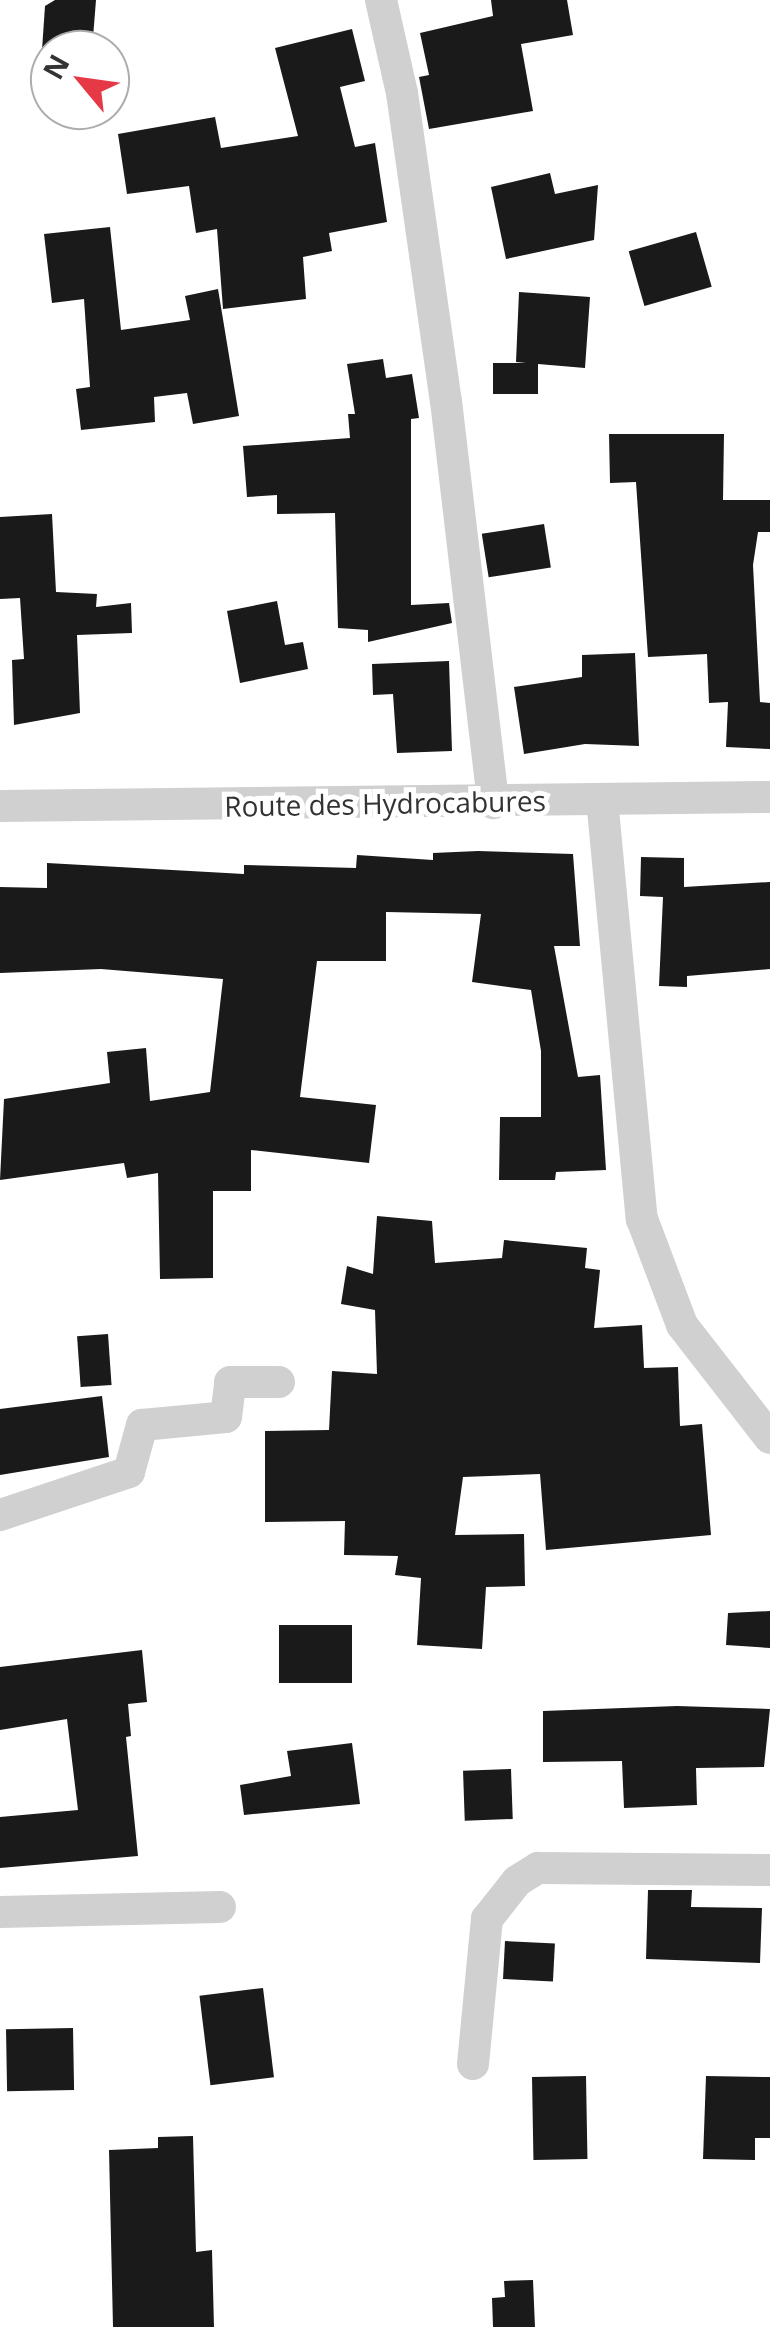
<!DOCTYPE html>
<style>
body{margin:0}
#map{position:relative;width:770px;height:2327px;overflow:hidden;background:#fff;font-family:"Open Sans",sans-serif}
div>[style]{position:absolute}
.building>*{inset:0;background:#1a1a1a;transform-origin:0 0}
.minor>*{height:32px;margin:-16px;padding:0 16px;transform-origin:16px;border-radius:16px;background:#d0d0d0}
span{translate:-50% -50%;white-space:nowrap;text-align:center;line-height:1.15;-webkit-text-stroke:10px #fff;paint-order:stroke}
.street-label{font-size:28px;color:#333}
.north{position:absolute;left:30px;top:30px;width:100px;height:100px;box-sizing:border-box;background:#fff;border:2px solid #adadad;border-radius:50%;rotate:299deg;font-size:28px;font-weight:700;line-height:40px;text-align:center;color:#333}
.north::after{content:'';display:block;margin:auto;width:35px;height:45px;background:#e63946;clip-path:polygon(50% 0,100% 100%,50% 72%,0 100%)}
</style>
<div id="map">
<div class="building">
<i style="clip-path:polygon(55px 0,96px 0,92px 50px,42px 50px,45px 6px)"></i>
<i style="clip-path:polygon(491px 0,567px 0,573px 35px,521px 44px,533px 111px,429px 129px,419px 77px,429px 75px,420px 33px,493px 16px)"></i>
<i style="clip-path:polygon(352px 29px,365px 81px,340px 87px,355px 147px,375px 143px,387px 222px,329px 233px,332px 251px,303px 257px,306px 299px,223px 309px,217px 229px,196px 233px,189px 186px,127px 194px,118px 134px,215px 117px,221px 148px,298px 136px,275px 48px)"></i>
<i style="clip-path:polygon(550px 173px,555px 194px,598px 185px,594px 240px,506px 259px,491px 187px)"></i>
<i style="clip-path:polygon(110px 227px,121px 330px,190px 320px,185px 296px,218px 289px,239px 416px,193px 424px,187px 393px,154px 397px,155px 422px,81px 430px,76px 389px,90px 387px,84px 299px,52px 303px,44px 234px)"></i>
<i style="left:696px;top:232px;width:57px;height:70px;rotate:74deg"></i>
<i style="clip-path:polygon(519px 292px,590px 297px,585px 368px,538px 364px,538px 394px,493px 394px,493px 363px,526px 363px,516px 362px)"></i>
<i style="clip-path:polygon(383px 359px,386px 378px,412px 374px,419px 418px,411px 419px,411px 605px,449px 603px,452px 623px,368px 642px,368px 630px,338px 628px,335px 513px,277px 514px,277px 495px,247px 497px,243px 446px,350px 438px,348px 414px,355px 414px,347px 364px)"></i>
<i style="clip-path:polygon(609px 434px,724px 434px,723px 500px,770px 500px,770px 532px,758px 532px,753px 565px,760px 702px,770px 703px,770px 749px,726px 747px,728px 702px,709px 703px,707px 654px,648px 657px,636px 482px,610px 483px)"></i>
<i style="clip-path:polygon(52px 514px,56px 592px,97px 594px,96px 607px,131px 603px,132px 633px,77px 635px,80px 713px,14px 725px,12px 660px,24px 659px,20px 598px,0 599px,0 517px)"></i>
<i style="left:544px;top:524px;width:44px;height:63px;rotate:81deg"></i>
<i style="clip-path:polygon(277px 601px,285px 645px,303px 642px,308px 669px,240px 683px,227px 611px)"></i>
<i style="clip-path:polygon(635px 653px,639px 746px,585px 744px,524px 754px,514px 687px,582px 677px,582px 655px)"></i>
<i style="clip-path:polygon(449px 661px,452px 751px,397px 753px,393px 694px,373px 695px,372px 664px)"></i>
<i style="clip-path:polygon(478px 851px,573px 854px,580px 946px,554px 946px,578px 1077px,600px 1075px,606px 1170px,556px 1172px,555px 1180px,499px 1180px,500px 1117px,541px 1117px,541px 1051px,531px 990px,472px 982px,481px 914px,386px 912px,386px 961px,317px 961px,300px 1097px,376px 1105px,369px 1163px,251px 1150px,251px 1191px,213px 1191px,213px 1278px,160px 1279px,158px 1173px,127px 1178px,124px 1163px,0 1180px,4px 1099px,110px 1083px,107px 1052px,146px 1048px,150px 1101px,210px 1092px,223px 979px,101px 969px,0 973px,0 887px,47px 888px,47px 863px,244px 874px,244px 865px,356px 868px,357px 855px,433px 860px,433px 853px)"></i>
<i style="clip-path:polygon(641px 857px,684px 858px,684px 887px,770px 882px,770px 969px,687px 976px,687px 987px,659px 986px,663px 897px,640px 896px)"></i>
<i style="clip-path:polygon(377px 1216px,432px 1221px,435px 1263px,502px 1258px,504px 1240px,587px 1248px,585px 1268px,600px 1270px,594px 1328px,642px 1325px,644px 1368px,678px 1367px,680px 1426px,702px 1424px,711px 1535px,546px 1550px,540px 1474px,463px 1477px,455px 1535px,524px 1534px,525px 1586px,486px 1587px,482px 1649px,417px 1645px,421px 1578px,395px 1575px,398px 1556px,344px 1555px,345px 1521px,265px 1522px,265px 1431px,329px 1430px,332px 1371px,377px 1374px,375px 1310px,341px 1304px,347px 1266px,373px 1274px)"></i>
<i style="left:108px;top:1334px;width:51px;height:31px;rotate:86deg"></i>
<i style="clip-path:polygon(102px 1396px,109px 1457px,0 1475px,0 1409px)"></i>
<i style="clip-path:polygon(770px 1611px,770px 1648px,726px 1645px,728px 1613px)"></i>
<i style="left:352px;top:1625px;width:58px;height:73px;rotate:90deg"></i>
<i style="clip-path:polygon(142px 1650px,147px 1702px,128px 1704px,131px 1736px,126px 1737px,138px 1856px,0 1868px,0 1817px,78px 1810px,67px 1719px,0 1730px,0 1667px)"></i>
<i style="clip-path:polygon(677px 1706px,770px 1709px,764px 1767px,696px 1768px,697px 1805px,624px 1808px,622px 1761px,543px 1762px,543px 1711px)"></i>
<i style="clip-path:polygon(352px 1743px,360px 1804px,244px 1815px,240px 1785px,291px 1776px,287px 1751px)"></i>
<i style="left:511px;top:1769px;width:50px;height:48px;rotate:88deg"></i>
<i style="clip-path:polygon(648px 1890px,692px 1890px,691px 1907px,762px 1908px,760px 1963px,646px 1959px)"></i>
<i style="left:505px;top:1941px;width:50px;height:38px;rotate:3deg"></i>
<i style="left:263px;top:1988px;width:90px;height:64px;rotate:83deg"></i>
<i style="left:73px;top:2028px;width:62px;height:67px;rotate:89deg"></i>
<i style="left:586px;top:2076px;width:83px;height:54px;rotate:89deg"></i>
<i style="clip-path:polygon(706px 2076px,770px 2077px,770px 2138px,755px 2138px,755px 2160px,703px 2159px)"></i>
<i style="clip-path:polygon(193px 2136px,196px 2252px,212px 2250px,214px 2327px,113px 2327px,109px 2150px,158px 2148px,158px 2137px)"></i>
<i style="clip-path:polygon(533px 2280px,535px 2327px,493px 2327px,492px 2298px,505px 2297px,504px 2281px)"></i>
</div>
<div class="minor">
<i style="left:381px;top:0;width:95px;rotate:77.3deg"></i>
<i style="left:402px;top:93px;width:311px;rotate:81.9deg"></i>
<i style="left:446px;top:401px;width:405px;rotate:83.3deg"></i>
<i style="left:602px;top:799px;width:422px;rotate:84.6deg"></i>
<i style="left:642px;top:1219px;width:113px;rotate:69.3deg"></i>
<i style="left:682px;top:1325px;width:143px;rotate:52.1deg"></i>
<i style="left:0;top:806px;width:770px;rotate:-0.67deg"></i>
<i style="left:0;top:1515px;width:136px;rotate:-18.4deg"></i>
<i style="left:129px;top:1472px;width:49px;rotate:-74.5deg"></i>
<i style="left:142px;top:1425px;width:84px;rotate:-5.4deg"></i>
<i style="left:226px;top:1417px;width:35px;rotate:-83deg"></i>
<i style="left:230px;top:1382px;width:49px"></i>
<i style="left:0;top:1912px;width:220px;rotate:-1.3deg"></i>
<i style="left:473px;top:2064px;width:146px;rotate:-84.5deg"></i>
<i style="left:487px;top:1919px;width:48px;rotate:-51.7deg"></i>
<i style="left:517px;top:1881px;width:25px;rotate:-32deg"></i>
<i style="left:538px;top:1868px;width:232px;rotate:0.5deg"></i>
</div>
<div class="street-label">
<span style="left:385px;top:803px;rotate:-1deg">Route des Hydrocabures</span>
</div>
<div class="north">N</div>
</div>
